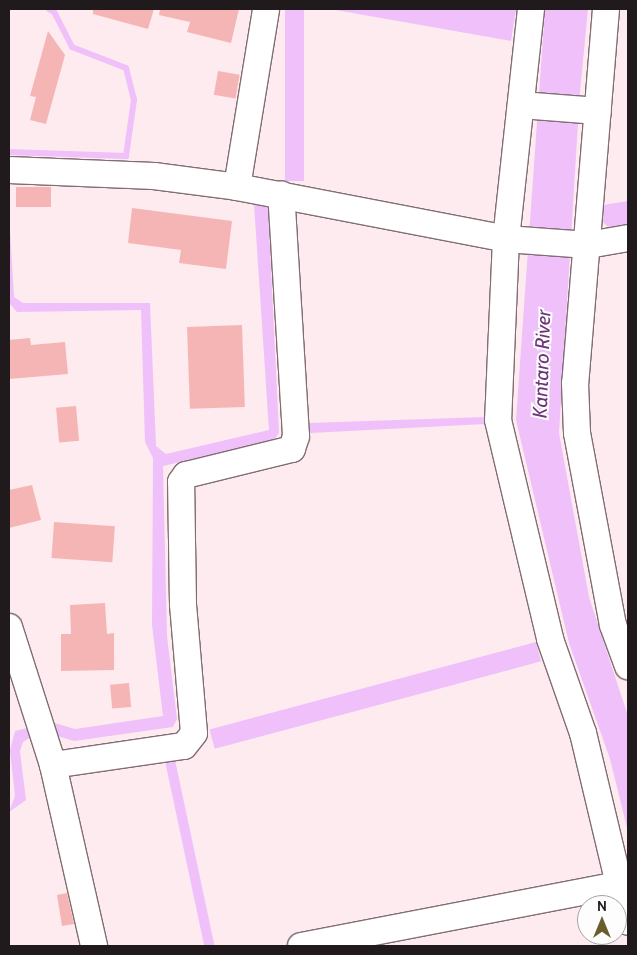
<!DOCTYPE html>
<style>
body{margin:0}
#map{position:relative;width:637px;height:955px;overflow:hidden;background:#fdebef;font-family:Cabin,sans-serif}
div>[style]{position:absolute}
.water>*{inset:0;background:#efc0fa;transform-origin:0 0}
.stream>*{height:6px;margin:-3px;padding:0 3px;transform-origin:3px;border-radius:3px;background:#efc0fa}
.building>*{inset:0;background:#f6b5b5;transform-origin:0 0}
.roads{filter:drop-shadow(1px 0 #816d73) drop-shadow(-1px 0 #816d73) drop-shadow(0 1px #816d73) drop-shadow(0 -1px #816d73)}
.minor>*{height:26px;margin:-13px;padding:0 13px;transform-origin:13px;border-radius:13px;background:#fff}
span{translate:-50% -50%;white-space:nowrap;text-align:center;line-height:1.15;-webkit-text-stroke:4px #fdfdfd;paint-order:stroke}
.water-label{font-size:20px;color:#6d3579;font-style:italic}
.frame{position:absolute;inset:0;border:10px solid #211a1c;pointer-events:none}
.north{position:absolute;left:577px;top:895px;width:50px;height:50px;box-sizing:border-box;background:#fdfdfd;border:1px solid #a5a2a3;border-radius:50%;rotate:0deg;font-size:14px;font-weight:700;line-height:20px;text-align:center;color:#211a1c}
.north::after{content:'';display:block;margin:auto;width:18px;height:22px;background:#685e2b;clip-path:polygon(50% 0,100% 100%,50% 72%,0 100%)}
</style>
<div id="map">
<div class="water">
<i style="left:285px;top:9px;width:19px;height:172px"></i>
<i style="clip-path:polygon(330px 9px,516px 9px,511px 41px)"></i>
<i style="clip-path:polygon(545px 9px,588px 9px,579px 102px,564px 121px,578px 123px,559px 433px,589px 597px,628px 716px,628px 832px,610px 759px,569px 643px,516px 420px)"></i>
<i style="clip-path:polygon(628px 201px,628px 224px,608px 227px,602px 221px,603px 205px)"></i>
<i style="clip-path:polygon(254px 204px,268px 207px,279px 433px,273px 441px,163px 466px,167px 636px,177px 719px,173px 727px,74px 741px,54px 735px,51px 722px,75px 729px,163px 716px,152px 625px,153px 458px,145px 442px,141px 310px,17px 312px,9px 303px,9px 213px,14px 297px,23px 303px,150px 303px,156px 446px,166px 454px,269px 430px)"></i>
<i style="clip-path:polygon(485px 417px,485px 424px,310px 433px,309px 423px)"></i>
<i style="left:536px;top:642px;width:20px;height:338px;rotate:75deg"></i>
<i style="clip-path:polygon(28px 728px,31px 737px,23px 742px,20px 751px,26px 800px,9px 812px,15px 796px,10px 750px,15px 731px)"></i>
<i style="left:175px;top:760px;width:190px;height:10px;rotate:78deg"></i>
</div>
<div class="stream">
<i style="left:9px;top:152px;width:117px;rotate:2deg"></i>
<i style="left:126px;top:156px;width:57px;rotate:-81.9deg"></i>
<i style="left:134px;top:100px;width:33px;rotate:-104deg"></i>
<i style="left:126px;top:68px;width:58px;rotate:-158.7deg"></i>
<i style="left:72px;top:47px;width:39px;rotate:-117deg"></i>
<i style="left:54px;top:12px;width:6px;rotate:-149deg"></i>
</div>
<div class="building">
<i style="clip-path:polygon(93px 9px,154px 9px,148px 29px,93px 14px)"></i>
<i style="clip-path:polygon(160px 9px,239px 9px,231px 43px,187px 32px,190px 22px,159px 15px)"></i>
<i style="clip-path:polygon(48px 31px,65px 55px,46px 124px,30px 120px,36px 97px,30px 96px)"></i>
<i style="left:218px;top:71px;width:22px;height:24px;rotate:10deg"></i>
<i style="left:16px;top:187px;width:35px;height:20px"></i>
<i style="clip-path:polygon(132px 208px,232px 221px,226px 269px,179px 263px,181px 250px,128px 243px)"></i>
<i style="left:242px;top:325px;width:82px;height:55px;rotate:88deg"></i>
<i style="clip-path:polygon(30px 338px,31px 345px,65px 342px,68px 374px,9px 379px,9px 340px)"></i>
<i style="left:76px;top:406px;width:35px;height:20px;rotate:85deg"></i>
<i style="clip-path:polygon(32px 485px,41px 520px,9px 528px,9px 490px)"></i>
<i style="left:54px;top:522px;width:61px;height:36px;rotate:4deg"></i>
<i style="clip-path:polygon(105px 603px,107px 634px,114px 633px,114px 670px,61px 671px,61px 634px,71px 634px,70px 605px)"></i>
<i style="left:129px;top:683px;width:24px;height:19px;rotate:85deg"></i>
<i style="clip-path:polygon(67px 893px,74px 924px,62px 926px,57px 895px)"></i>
</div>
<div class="roads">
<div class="minor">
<i style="left:531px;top:9px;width:231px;rotate:96.2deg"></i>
<i style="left:506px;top:239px;width:181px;rotate:92.5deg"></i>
<i style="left:498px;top:420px;width:225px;rotate:76.6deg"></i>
<i style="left:550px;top:639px;width:100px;rotate:70.7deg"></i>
<i style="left:583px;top:733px;width:194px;rotate:76.6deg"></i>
<i style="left:606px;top:9px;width:375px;rotate:94.7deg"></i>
<i style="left:575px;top:383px;width:50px;rotate:87.7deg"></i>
<i style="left:577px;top:433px;width:195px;rotate:79.4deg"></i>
<i style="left:613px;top:625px;width:44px;rotate:69.9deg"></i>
<i style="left:521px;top:105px;width:77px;rotate:4.5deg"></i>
<i style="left:9px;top:170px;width:145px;rotate:2.4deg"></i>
<i style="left:154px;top:176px;width:84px;rotate:7.5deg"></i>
<i style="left:237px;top:187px;width:274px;rotate:10.9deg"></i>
<i style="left:506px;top:239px;width:82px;rotate:4.2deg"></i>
<i style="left:588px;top:245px;width:41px;rotate:-9.9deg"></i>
<i style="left:237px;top:187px;width:180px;rotate:-80.7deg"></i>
<i style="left:9px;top:627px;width:145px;rotate:72.3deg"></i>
<i style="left:53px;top:765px;width:186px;rotate:77.2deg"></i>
<i style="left:53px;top:765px;width:132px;rotate:-8.3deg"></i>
<i style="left:184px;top:746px;width:16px;rotate:-52deg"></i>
<i style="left:194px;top:733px;width:129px;rotate:-94.9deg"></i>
<i style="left:183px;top:604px;width:122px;rotate:-90.9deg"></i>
<i style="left:181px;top:482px;width:9px;rotate:-54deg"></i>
<i style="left:186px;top:475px;width:109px;rotate:-13.8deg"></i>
<i style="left:292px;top:449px;width:14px;rotate:-73deg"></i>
<i style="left:296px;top:436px;width:242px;rotate:-93.5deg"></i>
<i style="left:301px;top:946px;width:323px;rotate:-10.9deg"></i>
</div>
</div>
<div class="water-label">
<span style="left:542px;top:364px;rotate:-88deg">Kantaro River</span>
</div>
<div class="frame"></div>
<div class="north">N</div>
</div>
